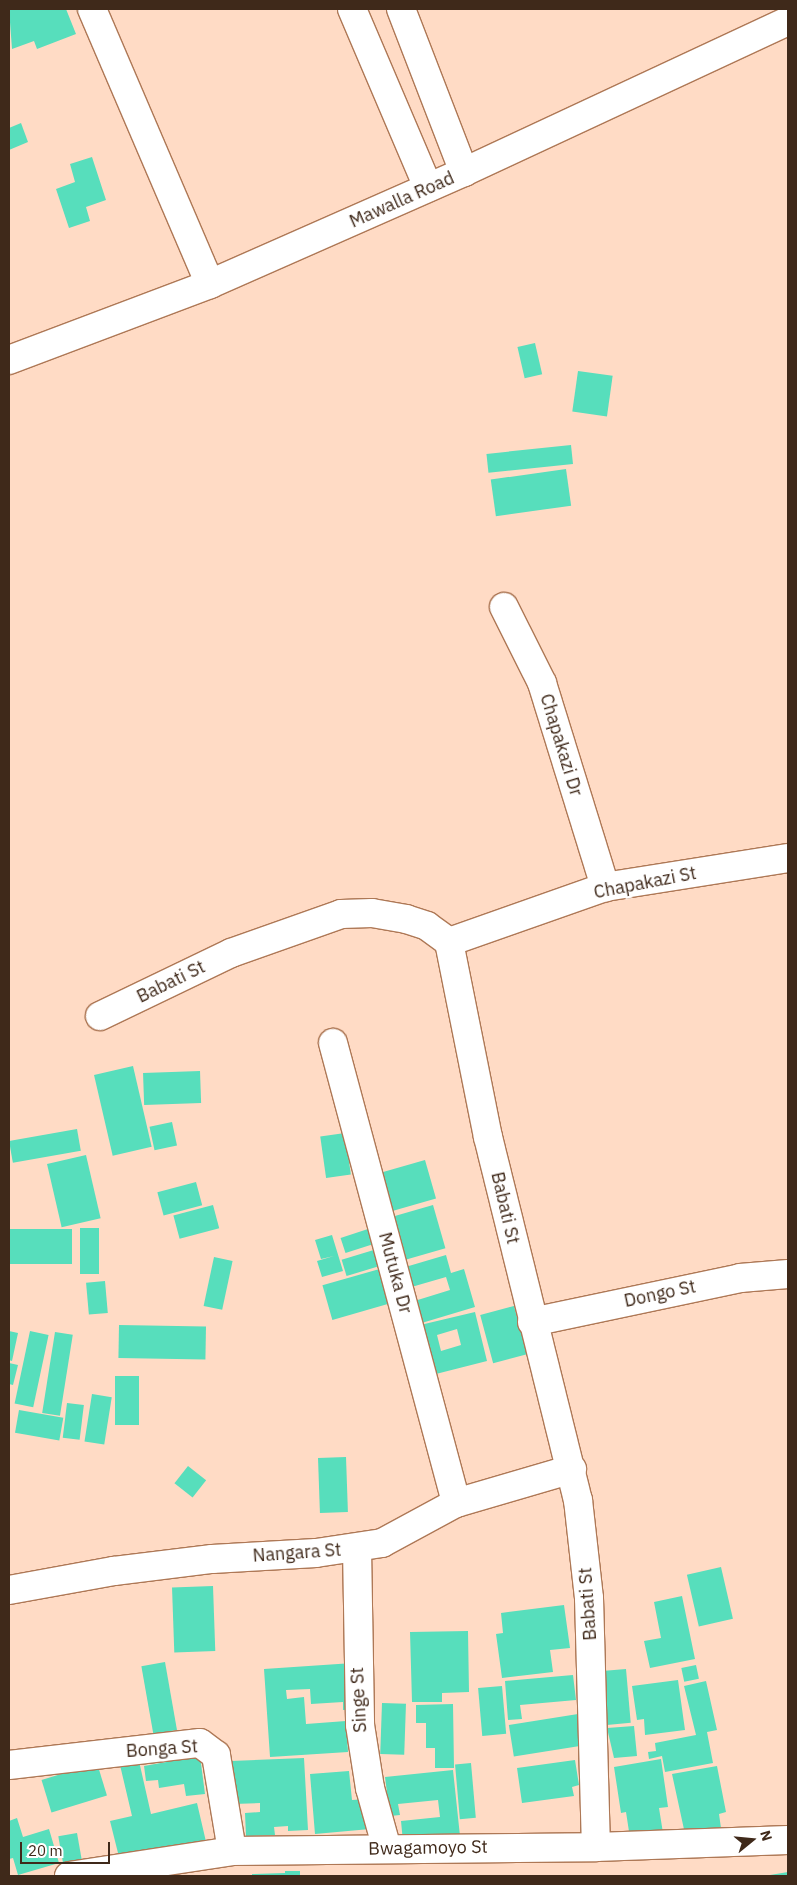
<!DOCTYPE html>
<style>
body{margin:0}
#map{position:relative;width:797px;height:1885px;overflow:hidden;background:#ffdbc5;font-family:"IBM Plex Sans",sans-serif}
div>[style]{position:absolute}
.building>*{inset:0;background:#57debc;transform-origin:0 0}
.roads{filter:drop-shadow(1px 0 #ae7856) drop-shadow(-1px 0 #ae7856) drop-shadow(0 1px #ae7856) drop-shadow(0 -1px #ae7856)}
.minor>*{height:28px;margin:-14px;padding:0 14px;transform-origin:14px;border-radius:14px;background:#fff}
span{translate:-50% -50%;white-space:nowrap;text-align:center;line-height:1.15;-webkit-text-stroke:5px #fff;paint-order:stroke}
.street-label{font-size:18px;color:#3f291a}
.frame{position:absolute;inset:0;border:10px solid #3f291a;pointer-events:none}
.north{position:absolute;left:727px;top:1815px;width:50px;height:50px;-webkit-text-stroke:4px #fff;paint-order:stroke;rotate:73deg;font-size:14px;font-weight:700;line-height:20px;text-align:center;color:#3f291a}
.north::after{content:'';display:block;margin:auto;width:18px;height:22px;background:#3f291a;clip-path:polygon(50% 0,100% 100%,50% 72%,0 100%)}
.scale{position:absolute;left:20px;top:1842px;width:90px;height:22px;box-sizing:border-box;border:2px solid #3f291a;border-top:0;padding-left:6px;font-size:15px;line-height:18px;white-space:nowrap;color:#3f291a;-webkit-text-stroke:4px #fff;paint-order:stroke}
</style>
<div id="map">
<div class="building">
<i style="clip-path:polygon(9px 9px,66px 9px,76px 34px,37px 49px,34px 41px,12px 49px)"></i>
<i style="clip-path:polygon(21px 123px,28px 142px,9px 150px,9px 128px)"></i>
<i style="clip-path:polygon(92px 157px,106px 200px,86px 207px,90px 221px,69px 228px,56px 189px,75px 182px,70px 164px)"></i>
<i style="left:535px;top:343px;width:32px;height:18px;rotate:77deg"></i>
<i style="left:578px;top:371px;width:35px;height:41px;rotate:8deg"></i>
<i style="left:571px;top:445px;width:19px;height:85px;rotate:84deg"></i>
<i style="left:566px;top:469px;width:37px;height:76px;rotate:82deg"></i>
<i style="left:133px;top:1066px;width:83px;height:40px;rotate:77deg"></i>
<i style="left:200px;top:1071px;width:32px;height:57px;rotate:88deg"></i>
<i style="left:172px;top:1122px;width:24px;height:23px;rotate:78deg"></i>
<i style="left:77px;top:1129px;width:22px;height:69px;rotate:80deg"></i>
<i style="left:345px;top:1133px;width:42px;height:25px;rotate:82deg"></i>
<i style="left:86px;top:1155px;width:65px;height:40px;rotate:77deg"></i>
<i style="left:425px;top:1160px;width:40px;height:49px;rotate:74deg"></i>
<i style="left:196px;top:1182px;width:24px;height:40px;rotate:75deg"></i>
<i style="left:213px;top:1205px;width:24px;height:41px;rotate:75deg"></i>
<i style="left:433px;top:1205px;width:45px;height:46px;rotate:74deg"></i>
<i style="left:80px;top:1228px;width:19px;height:46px"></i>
<i style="left:371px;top:1228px;width:16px;height:32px;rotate:72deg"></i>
<i style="left:9px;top:1229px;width:63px;height:35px"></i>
<i style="clip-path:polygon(332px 1235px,343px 1271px,322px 1277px,317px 1261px,334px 1256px,321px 1259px,315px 1240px)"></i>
<i style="left:377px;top:1249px;width:17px;height:37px;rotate:73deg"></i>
<i style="clip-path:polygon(446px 1255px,451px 1273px,464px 1269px,475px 1307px,415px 1325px,408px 1303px,450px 1290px,446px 1277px,408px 1288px,402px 1268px)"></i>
<i style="left:214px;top:1257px;width:19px;height:50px;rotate:12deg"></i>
<i style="left:383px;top:1268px;width:36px;height:63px;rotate:74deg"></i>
<i style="left:105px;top:1281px;width:32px;height:19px;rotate:85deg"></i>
<i style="left:514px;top:1306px;width:50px;height:35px;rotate:75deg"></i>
<i style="clip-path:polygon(evenodd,475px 1312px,487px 1361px,428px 1376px,416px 1326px,475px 1312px,457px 1329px,461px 1345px,441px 1351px,437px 1335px,457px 1329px)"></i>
<i style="left:119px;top:1325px;width:87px;height:33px;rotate:1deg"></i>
<i style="clip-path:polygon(9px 1331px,18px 1333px,12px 1361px,9px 1360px)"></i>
<i style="left:30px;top:1331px;width:19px;height:74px;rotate:12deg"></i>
<i style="left:55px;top:1332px;width:18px;height:82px;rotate:9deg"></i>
<i style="clip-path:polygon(9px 1363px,18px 1365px,13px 1385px,9px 1384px)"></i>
<i style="left:115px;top:1376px;width:24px;height:49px"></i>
<i style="left:92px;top:1394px;width:20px;height:48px;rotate:9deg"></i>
<i style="left:67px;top:1403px;width:17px;height:35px;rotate:7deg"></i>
<i style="left:19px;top:1410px;width:45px;height:23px;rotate:10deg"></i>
<i style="left:346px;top:1457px;width:55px;height:28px;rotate:88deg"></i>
<i style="left:188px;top:1466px;width:23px;height:22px;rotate:38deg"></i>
<i style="left:721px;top:1567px;width:53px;height:35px;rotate:77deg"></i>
<i style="left:213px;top:1586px;width:65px;height:41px;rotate:88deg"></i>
<i style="clip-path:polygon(682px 1596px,695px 1659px,650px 1668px,644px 1641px,661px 1638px,654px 1602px)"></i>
<i style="clip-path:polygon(564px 1605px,570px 1648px,550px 1650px,553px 1672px,502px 1678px,496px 1634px,503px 1633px,501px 1613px)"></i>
<i style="clip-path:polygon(468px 1631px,469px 1692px,442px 1693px,442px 1702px,412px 1702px,410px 1632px)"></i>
<i style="left:165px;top:1662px;width:69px;height:24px;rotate:80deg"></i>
<i style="clip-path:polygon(353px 1663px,356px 1709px,343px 1710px,343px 1702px,311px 1704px,310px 1689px,286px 1690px,287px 1699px,304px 1697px,306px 1724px,346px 1721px,348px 1752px,270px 1757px,264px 1669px)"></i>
<i style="left:696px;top:1665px;width:14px;height:15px;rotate:78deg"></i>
<i style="left:626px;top:1669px;width:54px;height:24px;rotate:85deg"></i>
<i style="clip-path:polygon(573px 1675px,576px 1700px,520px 1705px,522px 1719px,508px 1720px,505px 1681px)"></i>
<i style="clip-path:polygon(678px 1680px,685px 1730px,645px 1735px,644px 1719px,637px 1720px,632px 1686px)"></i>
<i style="clip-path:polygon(706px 1681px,717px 1730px,707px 1732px,713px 1763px,665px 1772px,662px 1756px,649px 1759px,648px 1752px,656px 1751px,655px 1743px,696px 1735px,684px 1686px)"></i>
<i style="left:502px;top:1686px;width:48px;height:24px;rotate:85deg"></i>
<i style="left:382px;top:1703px;width:24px;height:51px;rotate:2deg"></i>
<i style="clip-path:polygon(453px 1704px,454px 1768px,435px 1768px,435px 1748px,426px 1748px,426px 1723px,416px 1723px,416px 1705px)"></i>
<i style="left:578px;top:1714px;width:32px;height:70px;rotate:81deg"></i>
<i style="clip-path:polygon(634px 1726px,637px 1756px,614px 1758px,607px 1728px)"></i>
<i style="clip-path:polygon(200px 1756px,205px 1794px,186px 1796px,184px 1784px,159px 1788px,158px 1780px,146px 1781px,144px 1766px)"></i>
<i style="clip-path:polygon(304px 1758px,308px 1830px,288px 1831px,288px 1826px,274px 1827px,275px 1835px,246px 1836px,245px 1813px,260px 1812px,260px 1803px,233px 1804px,231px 1761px)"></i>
<i style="clip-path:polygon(661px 1759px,668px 1807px,659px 1808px,663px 1833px,630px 1838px,626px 1812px,621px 1813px,614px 1767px)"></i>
<i style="clip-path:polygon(575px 1760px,579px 1785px,572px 1787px,574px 1796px,522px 1803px,517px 1768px)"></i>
<i style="clip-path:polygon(139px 1761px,151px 1814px,197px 1803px,207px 1846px,120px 1861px,110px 1821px,132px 1816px,120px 1765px)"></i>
<i style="left:97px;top:1763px;width:34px;height:58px;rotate:73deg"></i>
<i style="left:471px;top:1763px;width:55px;height:16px;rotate:85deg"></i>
<i style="clip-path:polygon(717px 1766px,726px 1812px,719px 1814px,721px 1828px,685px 1834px,672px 1774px)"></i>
<i style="clip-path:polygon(453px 1770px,460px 1836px,403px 1842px,401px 1821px,440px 1817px,438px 1800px,398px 1804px,400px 1815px,390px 1816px,385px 1777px)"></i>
<i style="clip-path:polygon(349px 1771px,352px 1800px,368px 1799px,370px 1829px,315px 1834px,310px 1774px)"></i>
<i style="clip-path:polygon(17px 1818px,23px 1837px,49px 1829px,59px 1863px,18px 1875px,13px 1858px,9px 1859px,9px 1821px)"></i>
<i style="left:77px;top:1833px;width:28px;height:19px;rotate:80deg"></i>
<i style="clip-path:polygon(285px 1871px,300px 1871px,300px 1876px,252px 1876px,252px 1874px,285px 1873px)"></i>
<i style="clip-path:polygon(788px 1872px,788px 1876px,770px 1876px,770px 1875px)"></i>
</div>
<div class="roads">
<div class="minor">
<i style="left:92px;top:9px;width:299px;rotate:66.8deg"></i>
<i style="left:352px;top:9px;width:194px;rotate:66.9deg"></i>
<i style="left:401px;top:9px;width:175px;rotate:68.9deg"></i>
<i style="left:9px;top:360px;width:215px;rotate:-20.7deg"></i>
<i style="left:210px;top:284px;width:278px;rotate:-23.8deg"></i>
<i style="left:464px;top:172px;width:357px;rotate:-25deg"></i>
<i style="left:504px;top:607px;width:85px;rotate:63.4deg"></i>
<i style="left:542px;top:683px;width:214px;rotate:72.8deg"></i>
<i style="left:449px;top:942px;width:165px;rotate:-19.4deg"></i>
<i style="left:605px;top:887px;width:185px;rotate:-9deg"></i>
<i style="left:100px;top:1016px;width:145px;rotate:-25.7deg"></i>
<i style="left:231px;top:953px;width:117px;rotate:-19.5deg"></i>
<i style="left:341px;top:914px;width:31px;rotate:-2deg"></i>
<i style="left:372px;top:913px;width:35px;rotate:10deg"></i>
<i style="left:406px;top:919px;width:22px;rotate:18deg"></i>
<i style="left:427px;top:926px;width:27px;rotate:36deg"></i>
<i style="left:449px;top:942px;width:199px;rotate:78.7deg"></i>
<i style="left:488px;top:1137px;width:374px;rotate:76.1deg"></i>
<i style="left:578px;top:1500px;width:99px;rotate:83.6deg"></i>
<i style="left:589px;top:1598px;width:249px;rotate:88.4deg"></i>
<i style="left:333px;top:1043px;width:476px;rotate:75deg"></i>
<i style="left:532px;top:1322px;width:213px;rotate:-11.9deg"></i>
<i style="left:740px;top:1278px;width:48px;rotate:-4.8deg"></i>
<i style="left:357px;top:1548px;width:177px;rotate:89deg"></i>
<i style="left:360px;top:1725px;width:64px;rotate:81deg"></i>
<i style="left:370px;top:1788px;width:63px;rotate:74.4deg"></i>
<i style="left:9px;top:1590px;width:107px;rotate:-10.3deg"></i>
<i style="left:114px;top:1571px;width:99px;rotate:-7deg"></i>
<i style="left:212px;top:1559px;width:104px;rotate:-3.3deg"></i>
<i style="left:316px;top:1553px;width:67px;rotate:-8.6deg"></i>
<i style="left:382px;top:1543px;width:84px;rotate:-28.4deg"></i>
<i style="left:456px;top:1503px;width:121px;rotate:-16.3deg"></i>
<i style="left:9px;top:1765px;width:192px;rotate:-6.6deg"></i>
<i style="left:200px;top:1743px;width:20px;rotate:37deg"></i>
<i style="left:216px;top:1755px;width:97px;rotate:80.5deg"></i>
<i style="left:69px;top:1876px;width:165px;rotate:-8.7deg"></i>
<i style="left:232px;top:1851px;width:364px;rotate:-0.6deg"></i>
<i style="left:596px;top:1847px;width:192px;rotate:-2.1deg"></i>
</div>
</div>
<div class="street-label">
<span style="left:402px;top:200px;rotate:-24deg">Mawalla Road</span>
<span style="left:561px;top:745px;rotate:73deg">Chapakazi Dr</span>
<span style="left:645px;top:883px;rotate:-11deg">Chapakazi St</span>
<span style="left:171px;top:982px;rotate:-26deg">Babati St</span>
<span style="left:505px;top:1208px;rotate:77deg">Babati St</span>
<span style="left:395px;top:1273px;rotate:75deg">Mutuka Dr</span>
<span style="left:660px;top:1294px;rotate:-12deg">Dongo St</span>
<span style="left:297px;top:1553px;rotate:-4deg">Nangara St</span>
<span style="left:588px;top:1604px;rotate:-94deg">Babati St</span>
<span style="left:359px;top:1700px;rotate:-93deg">Singe St</span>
<span style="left:162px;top:1749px;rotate:-4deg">Bonga St</span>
<span style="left:428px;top:1848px;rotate:-1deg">Bwagamoyo St</span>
</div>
<div class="frame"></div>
<div class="north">N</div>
<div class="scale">20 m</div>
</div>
